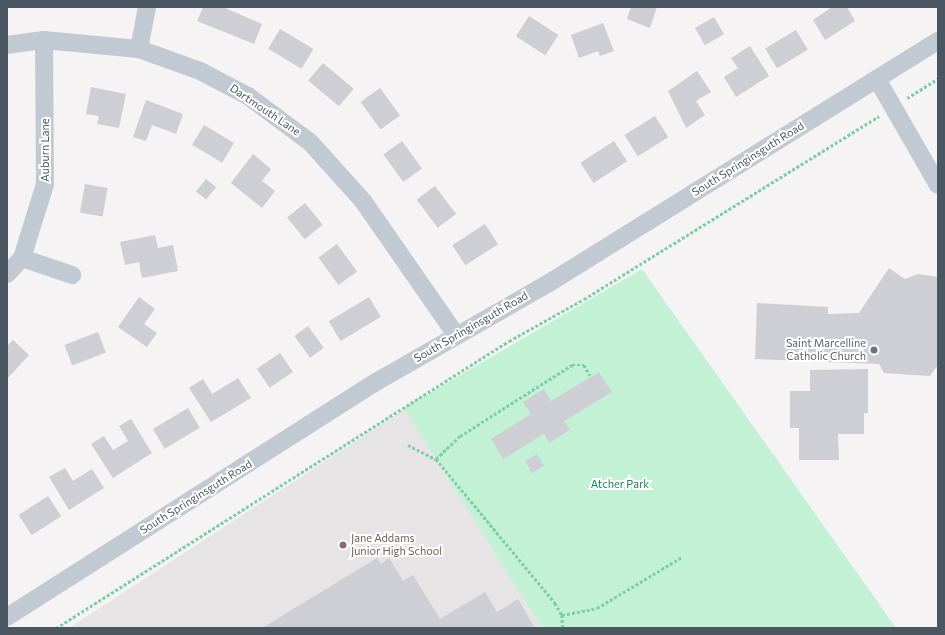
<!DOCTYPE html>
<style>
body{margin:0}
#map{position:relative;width:945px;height:635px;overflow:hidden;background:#f5f3f3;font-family:Commissioner,sans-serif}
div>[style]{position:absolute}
.education>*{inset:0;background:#e6e4e5}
.green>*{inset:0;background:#c3f1d5}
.building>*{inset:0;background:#cdcfd5;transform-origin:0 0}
.path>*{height:2.5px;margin-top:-1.25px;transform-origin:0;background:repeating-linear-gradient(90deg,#7ad0a6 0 3px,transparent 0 5px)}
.minor>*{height:18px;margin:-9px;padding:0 9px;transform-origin:9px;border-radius:9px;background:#c1cad2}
.dots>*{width:11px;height:11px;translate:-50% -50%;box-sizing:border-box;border:2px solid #fff;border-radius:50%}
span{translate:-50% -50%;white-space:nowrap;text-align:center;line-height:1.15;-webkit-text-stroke:4px #fff;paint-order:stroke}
.street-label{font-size:11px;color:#4a5661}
.worship-label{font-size:11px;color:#5b616d}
.right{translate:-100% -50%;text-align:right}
.park-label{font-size:11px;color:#17864f}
.education-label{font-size:11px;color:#785e54}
.left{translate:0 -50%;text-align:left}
.frame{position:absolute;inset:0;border:8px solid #4a5661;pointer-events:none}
</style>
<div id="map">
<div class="education">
<i style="clip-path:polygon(405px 409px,542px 628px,69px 628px)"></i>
</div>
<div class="green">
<i style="clip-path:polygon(642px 269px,896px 628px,542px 628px,404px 408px)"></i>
</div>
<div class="building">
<i style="clip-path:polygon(203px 7px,223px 7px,262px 24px,254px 44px,197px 21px)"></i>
<i style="clip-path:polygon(631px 7px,657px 7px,650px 28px,627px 19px)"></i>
<i style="clip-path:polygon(832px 7px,847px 7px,855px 21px,825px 40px,813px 20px)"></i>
<i style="left:529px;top:16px;width:35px;height:24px;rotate:33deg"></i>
<i style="left:714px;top:17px;width:20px;height:22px;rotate:60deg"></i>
<i style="clip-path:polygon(603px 23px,614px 51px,600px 56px,598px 51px,579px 58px,571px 35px)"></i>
<i style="left:280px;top:29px;width:39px;height:23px;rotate:31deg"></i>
<i style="left:796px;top:30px;width:23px;height:36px;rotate:59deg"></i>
<i style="clip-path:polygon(750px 46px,769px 76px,736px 97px,724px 77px,738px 68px,731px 58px)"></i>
<i style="left:323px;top:63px;width:40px;height:23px;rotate:40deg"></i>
<i style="clip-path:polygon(697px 71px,711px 92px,696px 101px,705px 115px,686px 128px,668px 91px)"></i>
<i style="clip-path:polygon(91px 87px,126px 94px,119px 128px,97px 124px,99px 116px,86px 114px)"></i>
<i style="left:380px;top:88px;width:34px;height:24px;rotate:54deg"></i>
<i style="clip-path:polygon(146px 100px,183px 114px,176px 134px,152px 125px,146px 141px,133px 137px)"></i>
<i style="left:655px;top:116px;width:25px;height:36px;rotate:58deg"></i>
<i style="left:204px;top:125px;width:35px;height:23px;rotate:31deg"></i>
<i style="left:402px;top:141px;width:34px;height:23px;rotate:54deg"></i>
<i style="left:614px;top:141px;width:24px;height:40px;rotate:57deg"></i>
<i style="clip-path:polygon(253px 154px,271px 169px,262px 181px,275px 191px,262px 208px,231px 183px)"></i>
<i style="left:206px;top:179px;width:13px;height:16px;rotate:39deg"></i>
<i style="left:85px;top:184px;width:23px;height:29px;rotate:10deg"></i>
<i style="left:435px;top:186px;width:35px;height:23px;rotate:53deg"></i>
<i style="left:305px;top:203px;width:28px;height:23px;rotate:51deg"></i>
<i style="left:485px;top:224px;width:24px;height:39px;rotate:57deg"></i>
<i style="clip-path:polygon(155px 235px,158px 248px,173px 245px,178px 271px,142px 278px,139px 262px,125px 265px,120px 242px)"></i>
<i style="left:337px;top:244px;width:34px;height:23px;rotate:54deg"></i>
<i style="clip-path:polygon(889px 268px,905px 279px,918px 274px,938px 277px,938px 365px,930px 376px,884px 373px,879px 364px,755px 359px,757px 303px,828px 307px,828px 314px,859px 313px)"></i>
<i style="clip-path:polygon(139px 297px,155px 309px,144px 324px,157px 333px,147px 347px,118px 327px)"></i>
<i style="left:369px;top:297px;width:23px;height:47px;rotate:59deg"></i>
<i style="left:308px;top:326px;width:27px;height:17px;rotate:54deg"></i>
<i style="left:98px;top:332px;width:22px;height:36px;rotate:69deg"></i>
<i style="clip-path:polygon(13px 340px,29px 355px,7px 379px,7px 346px)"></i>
<i style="left:280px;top:353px;width:23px;height:28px;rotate:56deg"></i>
<i style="clip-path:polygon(868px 369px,868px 413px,864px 413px,864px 434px,838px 434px,839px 460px,799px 460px,799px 428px,790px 428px,790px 391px,810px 391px,810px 370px)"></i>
<i style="clip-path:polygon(599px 372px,612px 392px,564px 421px,570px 430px,549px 443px,544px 434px,503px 459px,491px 439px,531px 414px,523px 402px,544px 389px,551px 401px)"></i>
<i style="clip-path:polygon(238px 378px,251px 398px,211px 422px,189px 388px,203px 379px,212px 394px)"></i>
<i style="left:188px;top:408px;width:23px;height:41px;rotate:59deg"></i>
<i style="clip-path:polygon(131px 419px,152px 453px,113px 478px,91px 444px,104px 436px,113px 450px,128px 441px,119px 426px)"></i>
<i style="left:537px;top:454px;width:14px;height:14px;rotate:60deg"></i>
<i style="clip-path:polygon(65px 468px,73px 481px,92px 469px,104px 488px,69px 510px,49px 477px)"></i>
<i style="left:48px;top:496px;width:24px;height:35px;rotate:57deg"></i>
<i style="clip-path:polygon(377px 558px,381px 564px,389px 558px,403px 581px,413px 575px,440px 619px,485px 592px,497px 612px,518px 599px,535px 628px,262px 628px)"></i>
</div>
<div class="path">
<i style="left:907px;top:98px;width:36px;rotate:-32deg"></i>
<i style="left:408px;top:445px;width:31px;rotate:27deg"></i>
<i style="left:436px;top:459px;width:187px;rotate:50.4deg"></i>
<i style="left:555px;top:603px;width:14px;rotate:60deg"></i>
<i style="left:562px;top:615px;width:13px;rotate:86deg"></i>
<i style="left:436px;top:459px;width:33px;rotate:-44deg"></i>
<i style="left:460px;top:436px;width:133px;rotate:-32.4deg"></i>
<i style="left:572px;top:365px;width:12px"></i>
<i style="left:584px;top:365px;width:12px;rotate:59deg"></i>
<i style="left:562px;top:615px;width:36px;rotate:-11deg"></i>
<i style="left:597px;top:608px;width:99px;rotate:-31deg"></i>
<i style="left:56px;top:628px;width:536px;rotate:-32.36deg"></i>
<i style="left:509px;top:341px;width:86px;rotate:-29.2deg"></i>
<i style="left:584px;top:299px;width:347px;rotate:-31.8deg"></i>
</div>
<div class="minor">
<i style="left:7px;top:45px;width:37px;rotate:-8deg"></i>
<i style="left:44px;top:40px;width:95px;rotate:5.4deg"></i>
<i style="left:139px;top:49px;width:65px;rotate:19.8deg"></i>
<i style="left:200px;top:71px;width:54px;rotate:27.5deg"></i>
<i style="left:248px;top:96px;width:77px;rotate:36.6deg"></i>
<i style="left:310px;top:142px;width:79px;rotate:48.1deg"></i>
<i style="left:363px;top:201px;width:163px;rotate:55.2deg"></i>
<i style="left:139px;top:49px;width:43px;rotate:-79.2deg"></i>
<i style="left:877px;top:79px;width:122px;rotate:60.1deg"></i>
<i style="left:22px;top:258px;width:53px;rotate:18.8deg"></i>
<i style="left:7px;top:274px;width:22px;rotate:-47deg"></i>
<i style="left:22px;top:258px;width:77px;rotate:-72.7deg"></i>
<i style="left:45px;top:184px;width:144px;rotate:-90.4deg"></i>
<i style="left:7px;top:617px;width:437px;rotate:-32.5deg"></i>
<i style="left:376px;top:382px;width:199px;rotate:-29.8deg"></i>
<i style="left:549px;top:283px;width:458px;rotate:-31.9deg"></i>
</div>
<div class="dots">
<i style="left:874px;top:350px;background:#6b7280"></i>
<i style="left:343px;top:545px;background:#8d6e63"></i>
</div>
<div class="street-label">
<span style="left:265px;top:110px;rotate:34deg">Dartmouth Lane</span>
<span style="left:45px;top:150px;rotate:-90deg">Auburn Lane</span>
<span style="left:748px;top:159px;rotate:-32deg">South Springinsguth Road</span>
<span style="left:471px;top:327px;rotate:-30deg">South Springinsguth Road</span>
<span style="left:196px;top:497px;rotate:-32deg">South Springinsguth Road</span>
</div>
<div class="worship-label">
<span class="right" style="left:866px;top:350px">Saint Marcelline<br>Catholic Church</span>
</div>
<div class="park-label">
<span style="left:620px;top:484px">Atcher Park</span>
</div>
<div class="education-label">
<span class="left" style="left:351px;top:545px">Jane Addams<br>Junior High School</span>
</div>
<div class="frame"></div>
</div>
